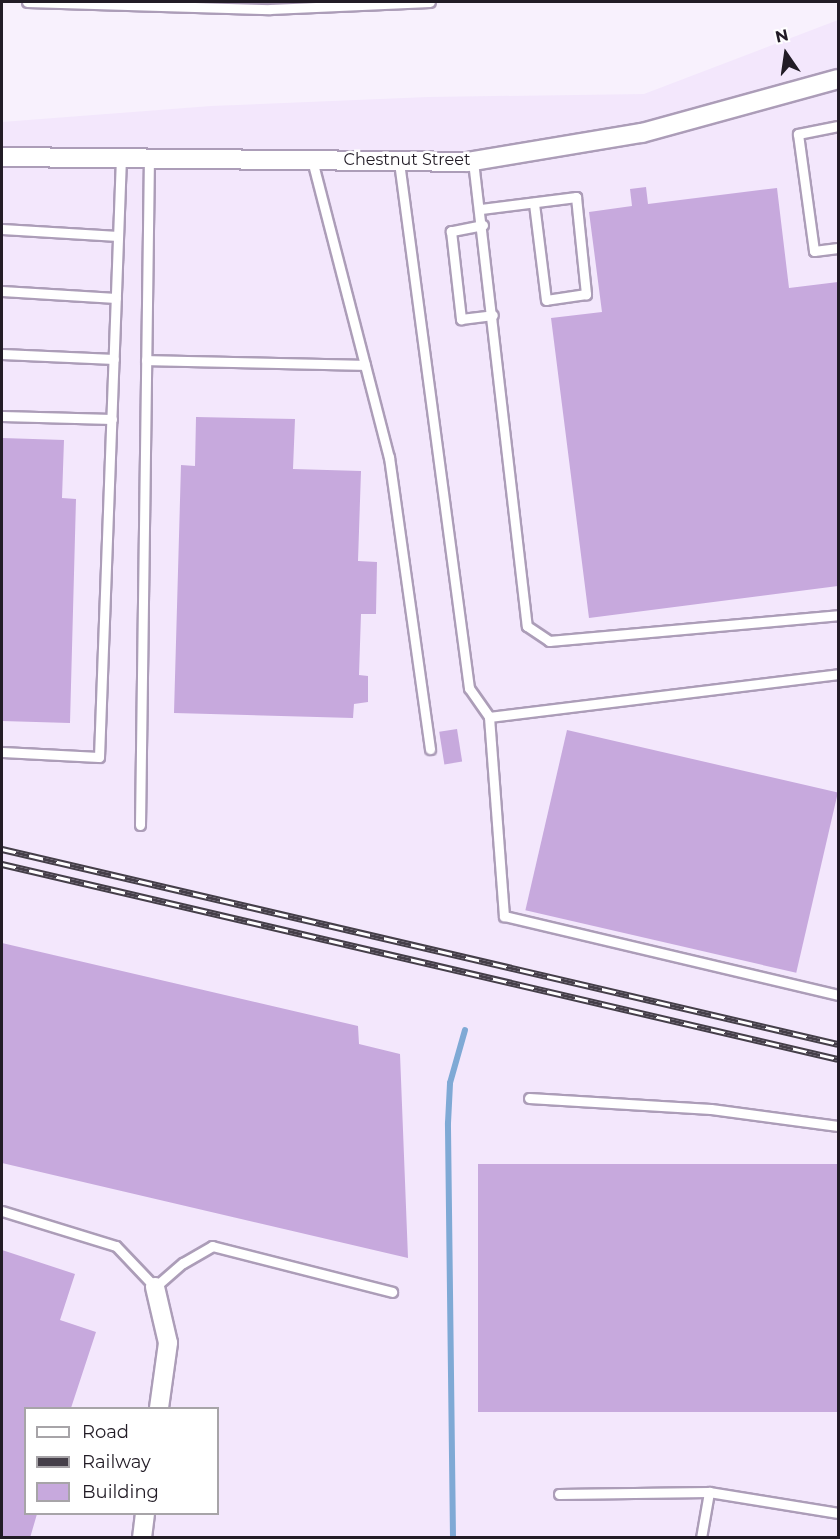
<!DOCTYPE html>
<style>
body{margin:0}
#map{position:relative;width:840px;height:1539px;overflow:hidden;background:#f8f1fd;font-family:Montserrat,sans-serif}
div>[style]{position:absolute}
.built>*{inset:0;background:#f3e7fc}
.stream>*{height:6px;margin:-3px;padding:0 3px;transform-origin:3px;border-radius:3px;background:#7fa9d5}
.building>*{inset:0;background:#c7a9dd;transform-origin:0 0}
.roads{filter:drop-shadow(2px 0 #ac9db8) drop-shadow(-2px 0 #ac9db8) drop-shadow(0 2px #ac9db8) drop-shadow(0 -2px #ac9db8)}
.lane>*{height:9px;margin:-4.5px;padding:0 4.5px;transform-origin:4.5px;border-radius:4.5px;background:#fff}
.street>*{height:18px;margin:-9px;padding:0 9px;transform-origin:9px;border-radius:9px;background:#fff}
.rail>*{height:7px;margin-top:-3.5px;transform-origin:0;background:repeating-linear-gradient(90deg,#fff 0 14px,#453f49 0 28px);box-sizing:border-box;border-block:2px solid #453f49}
span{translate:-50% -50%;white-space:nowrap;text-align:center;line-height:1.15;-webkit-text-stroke:5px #fff;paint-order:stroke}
.street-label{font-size:16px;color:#221c26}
.frame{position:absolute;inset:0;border:3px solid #221c26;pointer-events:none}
.legend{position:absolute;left:24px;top:1407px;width:195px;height:108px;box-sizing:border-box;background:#fff;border:2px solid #a7a4a8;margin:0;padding:8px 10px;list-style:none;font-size:18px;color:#221c26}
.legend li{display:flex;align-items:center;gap:12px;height:30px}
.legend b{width:30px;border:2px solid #a7a4a8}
.north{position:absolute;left:756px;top:24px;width:60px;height:60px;-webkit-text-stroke:4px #fff;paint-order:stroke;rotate:347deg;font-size:16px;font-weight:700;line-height:24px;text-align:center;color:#221c26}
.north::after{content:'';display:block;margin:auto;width:21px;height:27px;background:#221c26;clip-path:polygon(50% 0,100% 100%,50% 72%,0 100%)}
</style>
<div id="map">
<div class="built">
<i style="clip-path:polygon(evenodd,838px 20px,838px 1537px,2px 1537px,2px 122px,211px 106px,428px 97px,644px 94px,838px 20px,26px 1408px,218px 1408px,218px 1514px,26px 1514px,26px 1408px)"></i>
</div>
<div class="stream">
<i style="left:453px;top:1538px;width:415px;rotate:-90.7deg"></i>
<i style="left:448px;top:1123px;width:40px;rotate:-87.1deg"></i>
<i style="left:450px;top:1083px;width:55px;rotate:-74.2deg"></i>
</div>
<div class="building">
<i style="clip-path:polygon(646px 187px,648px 204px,777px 188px,789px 288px,838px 282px,838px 586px,589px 618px,551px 318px,602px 312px,589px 212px,632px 206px,630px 189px)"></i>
<i style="clip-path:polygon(196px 417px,295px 419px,293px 469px,361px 471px,358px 561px,377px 562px,376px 614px,361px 614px,359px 675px,368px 676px,368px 702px,354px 704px,353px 718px,174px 713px,181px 465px,195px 466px)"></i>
<i style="clip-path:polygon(2px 438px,64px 440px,62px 498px,76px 499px,70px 723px,2px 721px)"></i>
<i style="left:457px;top:729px;width:33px;height:18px;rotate:81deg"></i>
<i style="left:567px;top:730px;width:278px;height:185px;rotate:13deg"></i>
<i style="clip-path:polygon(2px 943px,358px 1026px,359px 1044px,400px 1054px,408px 1258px,2px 1163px)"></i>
<i style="left:478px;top:1164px;width:360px;height:248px"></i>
<i style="clip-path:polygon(2px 1250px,75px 1274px,60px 1320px,96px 1332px,71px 1408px,26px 1408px,26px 1514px,37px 1514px,30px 1538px,2px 1538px)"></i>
</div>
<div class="roads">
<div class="lane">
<i style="left:27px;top:2px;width:243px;rotate:1.7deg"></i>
<i style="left:270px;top:9px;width:160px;rotate:-2.5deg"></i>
<i style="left:838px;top:126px;width:41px;rotate:168.7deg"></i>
<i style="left:798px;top:134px;width:118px;rotate:82.2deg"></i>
<i style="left:814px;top:251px;width:24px;rotate:-7deg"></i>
<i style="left:312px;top:160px;width:307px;rotate:75.5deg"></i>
<i style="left:389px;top:457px;width:295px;rotate:82deg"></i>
<i style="left:473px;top:161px;width:468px;rotate:83.4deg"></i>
<i style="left:527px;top:626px;width:27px;rotate:34deg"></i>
<i style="left:549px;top:641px;width:290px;rotate:-5.1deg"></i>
<i style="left:399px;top:162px;width:531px;rotate:82.42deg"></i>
<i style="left:469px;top:688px;width:35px;rotate:55deg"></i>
<i style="left:489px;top:717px;width:352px;rotate:-7deg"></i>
<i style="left:481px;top:209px;width:96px;rotate:-7.2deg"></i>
<i style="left:576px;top:197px;width:98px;rotate:84.1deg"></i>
<i style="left:586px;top:294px;width:40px;rotate:171.5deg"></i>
<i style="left:546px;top:300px;width:98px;rotate:-97.1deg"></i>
<i style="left:483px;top:225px;width:33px;rotate:169deg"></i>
<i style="left:451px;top:231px;width:89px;rotate:83.5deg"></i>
<i style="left:461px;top:319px;width:32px;rotate:-7deg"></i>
<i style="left:2px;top:229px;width:116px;rotate:3.5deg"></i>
<i style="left:2px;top:291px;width:114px;rotate:3.5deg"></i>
<i style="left:2px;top:354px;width:112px;rotate:2.6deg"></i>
<i style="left:146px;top:360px;width:219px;rotate:1.3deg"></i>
<i style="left:2px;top:416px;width:110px;rotate:1.6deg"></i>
<i style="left:489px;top:717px;width:200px;rotate:85.7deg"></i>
<i style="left:504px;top:916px;width:343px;rotate:13.3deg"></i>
<i style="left:2px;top:752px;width:97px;rotate:3deg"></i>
<i style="left:99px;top:757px;width:599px;rotate:-87.9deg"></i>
<i style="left:140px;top:825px;width:666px;rotate:-89.23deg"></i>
<i style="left:529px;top:1098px;width:182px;rotate:3.5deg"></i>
<i style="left:711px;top:1109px;width:128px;rotate:7.6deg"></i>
<i style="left:2px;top:1211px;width:119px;rotate:17.1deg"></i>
<i style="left:116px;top:1246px;width:57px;rotate:46.4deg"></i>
<i style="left:155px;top:1287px;width:37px;rotate:-41deg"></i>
<i style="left:183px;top:1263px;width:34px;rotate:-30deg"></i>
<i style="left:212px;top:1246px;width:186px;rotate:14.3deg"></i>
<i style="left:559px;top:1494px;width:150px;rotate:-0.8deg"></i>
<i style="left:709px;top:1492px;width:131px;rotate:9.2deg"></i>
<i style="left:701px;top:1538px;width:47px;rotate:-80.1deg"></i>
</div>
<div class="street">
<i style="left:2px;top:157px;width:466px;rotate:0.6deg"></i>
<i style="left:468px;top:162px;width:176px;rotate:-9.5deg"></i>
<i style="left:642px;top:133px;width:203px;rotate:-15.4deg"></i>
<i style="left:155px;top:1287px;width:57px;rotate:76.9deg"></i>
<i style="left:168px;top:1343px;width:66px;rotate:97.9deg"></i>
<i style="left:142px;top:1538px;width:24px;rotate:-83deg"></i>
</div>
</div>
<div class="rail">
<i style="left:2px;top:849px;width:858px;rotate:13.13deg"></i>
<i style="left:2px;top:864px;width:858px;rotate:13.13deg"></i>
</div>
<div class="street-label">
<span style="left:407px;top:160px">Chestnut Street</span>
</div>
<div class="frame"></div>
<ul class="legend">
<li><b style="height:8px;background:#fff"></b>Road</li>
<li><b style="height:8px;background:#453f49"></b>Railway</li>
<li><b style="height:16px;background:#c7a9dd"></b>Building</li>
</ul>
<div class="north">N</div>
</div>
